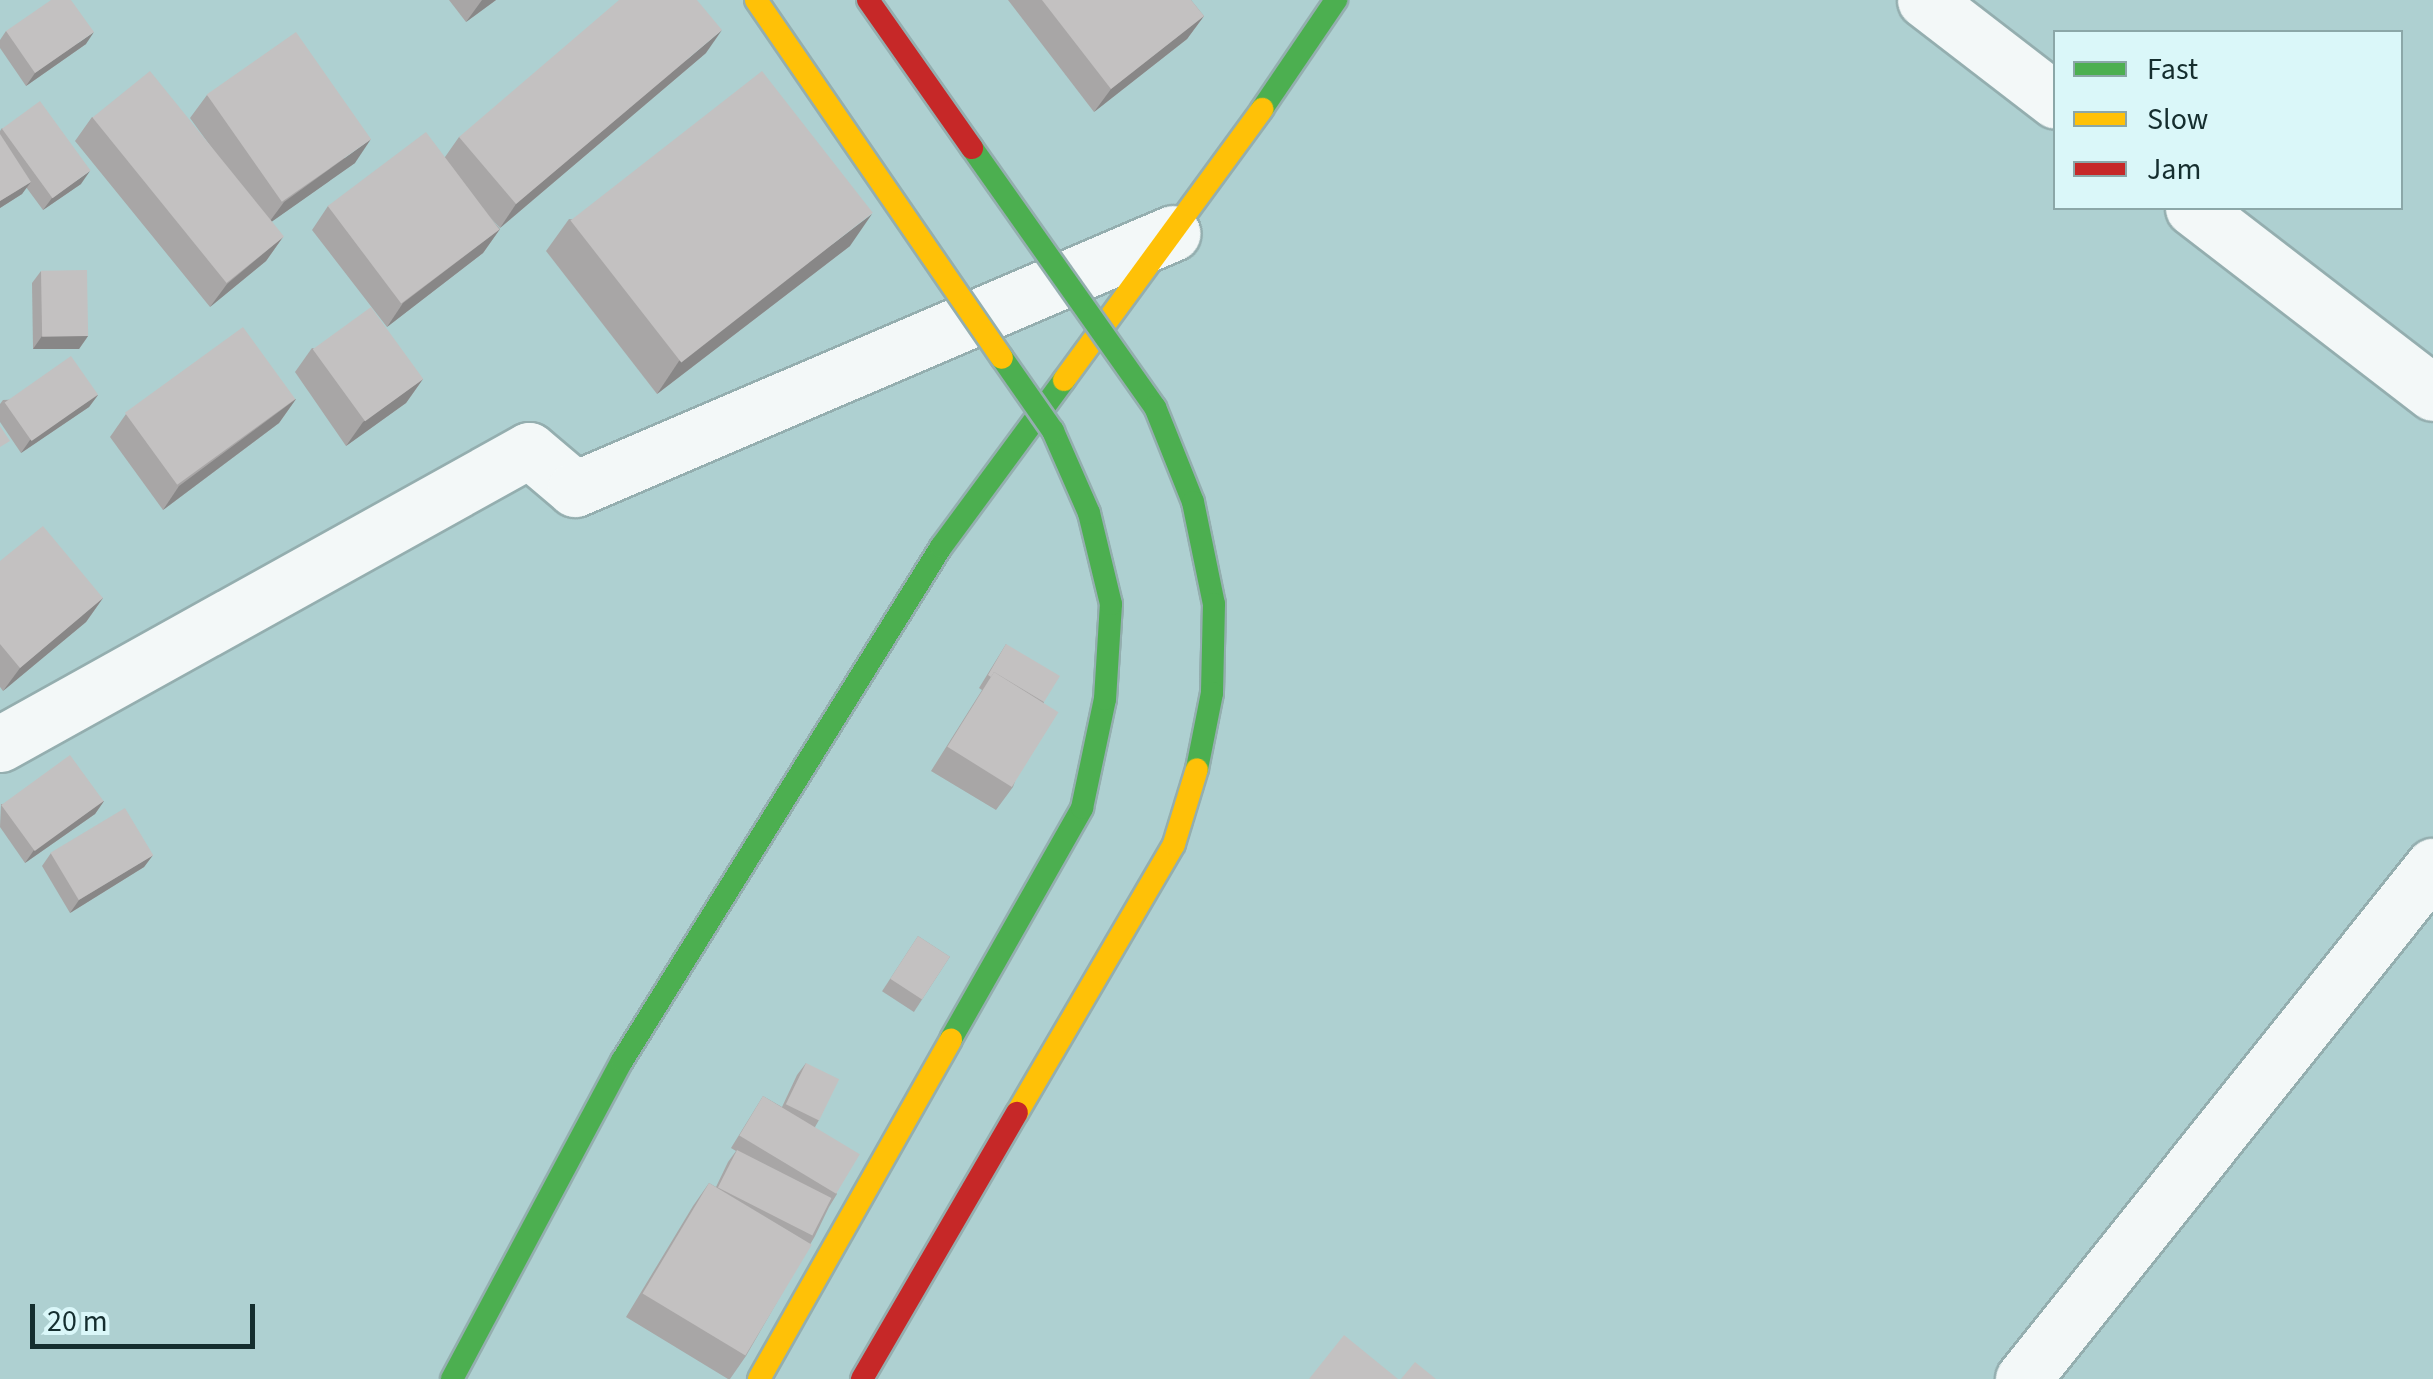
<!DOCTYPE html>
<style>
body{margin:0}
#map{position:relative;width:2433px;height:1379px;overflow:hidden;background:#aed0d1;font-family:"Source Sans 3",sans-serif}
div>[style]{position:absolute}
.roads{filter:drop-shadow(2px 0 #94aeaf) drop-shadow(-2px 0 #94aeaf) drop-shadow(0 2px #94aeaf) drop-shadow(0 -2px #94aeaf)}
.street>*{height:55px;margin:-27.5px;padding:0 27.5px;transform-origin:27.5px;border-radius:27.5px;background:#f3f8f8}
.fast>*{height:22px;margin:-11px;padding:0 11px;transform-origin:11px;border-radius:11px;background:#4caf50}
.slow>*{height:22px;margin:-11px;padding:0 11px;transform-origin:11px;border-radius:11px;background:#ffc107}
.bridges{filter:drop-shadow(2px 0 #94aeaf) drop-shadow(-2px 0 #94aeaf) drop-shadow(0 2px #94aeaf) drop-shadow(0 -2px #94aeaf)}
.fast-bridge>*{height:22px;margin:-11px;padding:0 11px;transform-origin:11px;border-radius:11px;background:#4caf50}
.slow-bridge>*{height:22px;margin:-11px;padding:0 11px;transform-origin:11px;border-radius:11px;background:#ffc107}
.jam-bridge>*{height:22px;margin:-11px;padding:0 11px;transform-origin:11px;border-radius:11px;background:#c62828}
.wall>*{inset:0;background:#a8a6a6;transform-origin:0 0}
.shaded-wall>*{inset:0;background:#888787}
.building>*{inset:0;background:#c3c1c1;transform-origin:0 0}
span{translate:-50% -50%;white-space:nowrap;text-align:center;line-height:1.15;-webkit-text-stroke:10px #daf7f9;paint-order:stroke}
.legend{position:absolute;left:2053px;top:30px;width:350px;height:180px;box-sizing:border-box;background:#daf7f9;border:2px solid #8ba7a8;margin:0;padding:12px 18px;list-style:none;font-size:30px;color:#152e2f}
.legend li{display:flex;align-items:center;gap:20px;height:50px}
.legend b{width:50px;border:2px solid #8ba7a8}
.scale{position:absolute;left:30px;top:1304px;width:225px;height:45px;box-sizing:border-box;border:5px solid #152e2f;border-top:0;padding-left:12px;font-size:30px;line-height:35px;white-space:nowrap;color:#152e2f;-webkit-text-stroke:8px #daf7f9;paint-order:stroke}
</style>
<div id="map">
<div class="roads">
<div class="street">
<i style="left:1925px;top:0;width:165px;rotate:37.6deg"></i>
<i style="left:2193px;top:208px;width:303px;rotate:37.6deg"></i>
<i style="left:0;top:744px;width:605px;rotate:-29.06deg"></i>
<i style="left:529px;top:450px;width:60px;rotate:40.3deg"></i>
<i style="left:575px;top:489px;width:650px;rotate:-23.18deg"></i>
<i style="left:2023px;top:1379px;width:657px;rotate:-51.37deg"></i>
</div>
<div class="fast">
<i style="left:1262px;top:109px;width:132px;rotate:-55.8deg"></i>
<i style="left:452px;top:1379px;width:361px;rotate:-61.9deg"></i>
<i style="left:622px;top:1061px;width:605px;rotate:-58.18deg"></i>
<i style="left:941px;top:547px;width:207px;rotate:-53.6deg"></i>
</div>
<div class="slow">
<i style="left:1064px;top:380px;width:336px;rotate:-53.8deg"></i>
</div>
</div>
<div class="bridges">
<div class="fast-bridge">
<i style="left:972px;top:148px;width:317px;rotate:54.8deg"></i>
<i style="left:1155px;top:407px;width:102px;rotate:68.2deg"></i>
<i style="left:1193px;top:502px;width:104px;rotate:78.4deg"></i>
<i style="left:1214px;top:604px;width:89px;rotate:91.3deg"></i>
<i style="left:1212px;top:693px;width:77px;rotate:101.2deg"></i>
<i style="left:951px;top:1039px;width:266px;rotate:-60.4deg"></i>
<i style="left:1082px;top:808px;width:111px;rotate:-78.1deg"></i>
<i style="left:1105px;top:699px;width:95px;rotate:-86.4deg"></i>
<i style="left:1111px;top:604px;width:94px;rotate:-103.6deg"></i>
<i style="left:1089px;top:513px;width:90px;rotate:-113.7deg"></i>
<i style="left:1053px;top:431px;width:89px;rotate:-124.9deg"></i>
</div>
<div class="slow-bridge">
<i style="left:756px;top:0;width:434px;rotate:55.5deg"></i>
<i style="left:1017px;top:1113px;width:311px;rotate:-59.7deg"></i>
<i style="left:1174px;top:844px;width:78px;rotate:-73deg"></i>
<i style="left:759px;top:1379px;width:390px;rotate:-60.5deg"></i>
</div>
<div class="jam-bridge">
<i style="left:868px;top:0;width:181px;rotate:54.9deg"></i>
<i style="left:862px;top:1379px;width:308px;rotate:-59.8deg"></i>
</div>
</div>
<div class="wall">
<i style="clip-path:polygon(449px 0,496px 0,466px 22px)"></i>
<i style="clip-path:polygon(1008px 0,1191px 0,1204px 16px,1187px 39px,1094px 112px)"></i>
<i style="clip-path:polygon(6px 31px,86px 44px,26px 86px,0 48px,0 40px)"></i>
<i style="clip-path:polygon(706px 53px,500px 228px,489px 216px,500px 229px,483px 253px,387px 327px,312px 230px,328px 206px,445px 157px,459px 137px)"></i>
<i style="clip-path:polygon(207px 95px,355px 163px,271px 222px,283px 237px,266px 261px,210px 307px,75px 141px,92px 117px,214px 151px,190px 118px)"></i>
<i style="clip-path:polygon(2px 128px,81px 184px,43px 210px,26px 187px,22px 194px,0 208px,0 131px)"></i>
<i style="clip-path:polygon(569px 219px,850px 246px,657px 394px,546px 251px)"></i>
<i style="clip-path:polygon(41px 271px,88px 336px,79px 349px,33px 349px,32px 283px)"></i>
<i style="clip-path:polygon(312px 348px,423px 379px,406px 403px,346px 446px,295px 372px)"></i>
<i style="clip-path:polygon(98px 395px,89px 407px,21px 453px,0 422px,0 404px,3px 400px)"></i>
<i style="clip-path:polygon(296px 399px,279px 423px,163px 510px,110px 437px,126px 414px)"></i>
<i style="clip-path:polygon(0 561px,103px 598px,86px 622px,3px 691px,0 687px)"></i>
<i style="clip-path:polygon(1006px 644px,1044px 702px,1013px 787px,996px 810px,931px 771px,982px 690px,979px 688px)"></i>
<i style="clip-path:polygon(104px 801px,95px 814px,25px 863px,0 827px,1px 804px)"></i>
<i style="clip-path:polygon(51px 853px,153px 855px,144px 867px,70px 913px,42px 866px)"></i>
<i style="left:918px;top:936px;width:38px;height:66px;rotate:33deg"></i>
<i style="clip-path:polygon(806px 1063px,819px 1120px,815px 1127px,837px 1194px,829px 1207px,815px 1236px,746px 1356px,730px 1379px,728px 1379px,626px 1317px,693px 1206px,709px 1183px,716px 1187px,728px 1162px,736px 1151px,731px 1148px,763px 1096px,782px 1107px,797px 1075px)"></i>
</div>
<div class="shaded-wall">
<i style="clip-path:polygon(482px 0,496px 0,466px 22px)"></i>
<i style="clip-path:polygon(1204px 16px,1187px 39px,1094px 112px,1111px 89px)"></i>
<i style="clip-path:polygon(722px 30px,706px 53px,500px 228px,516px 204px)"></i>
<i style="clip-path:polygon(94px 32px,86px 44px,26px 86px,35px 73px)"></i>
<i style="clip-path:polygon(371px 139px,355px 163px,267px 225px,284px 202px)"></i>
<i style="clip-path:polygon(90px 171px,81px 184px,43px 210px,52px 198px)"></i>
<i style="clip-path:polygon(31px 182px,22px 194px,0 208px,0 201px)"></i>
<i style="clip-path:polygon(872px 214px,850px 246px,657px 394px,679px 361px)"></i>
<i style="clip-path:polygon(500px 229px,483px 253px,387px 327px,403px 303px)"></i>
<i style="clip-path:polygon(283px 237px,266px 261px,210px 307px,227px 284px)"></i>
<i style="clip-path:polygon(42px 336px,88px 336px,79px 349px,33px 349px)"></i>
<i style="clip-path:polygon(423px 379px,406px 403px,346px 446px,363px 422px)"></i>
<i style="clip-path:polygon(98px 395px,89px 407px,21px 453px,30px 440px)"></i>
<i style="clip-path:polygon(296px 399px,279px 423px,163px 510px,179px 486px)"></i>
<i style="clip-path:polygon(103px 598px,86px 622px,3px 691px,20px 668px)"></i>
<i style="clip-path:polygon(104px 801px,95px 814px,25px 863px,34px 850px)"></i>
<i style="clip-path:polygon(153px 855px,144px 867px,70px 913px,79px 900px)"></i>
</div>
<div class="building">
<i style="clip-path:polygon(51px 0,71px 0,94px 32px,35px 73px,6px 31px)"></i>
<i style="clip-path:polygon(619px 0,697px 0,722px 30px,516px 204px,459px 137px)"></i>
<i style="clip-path:polygon(1042px 0,1191px 0,1204px 16px,1111px 89px)"></i>
<i style="left:296px;top:32px;width:131px;height:109px;rotate:55deg"></i>
<i style="left:150px;top:71px;width:213px;height:74px;rotate:51deg"></i>
<i style="left:762px;top:71px;width:180px;height:243px;rotate:52deg"></i>
<i style="left:40px;top:101px;width:86px;height:47px;rotate:54deg"></i>
<i style="left:426px;top:132px;width:122px;height:123px;rotate:53deg"></i>
<i style="clip-path:polygon(0 134px,31px 182px,0 201px)"></i>
<i style="left:87px;top:270px;width:66px;height:46px;rotate:89deg"></i>
<i style="left:371px;top:307px;width:89px;height:72px;rotate:54deg"></i>
<i style="left:243px;top:327px;width:89px;height:146px;rotate:54deg"></i>
<i style="left:71px;top:356px;width:47px;height:81px;rotate:55deg"></i>
<i style="clip-path:polygon(0 426px,10px 441px,0 447px)"></i>
<i style="clip-path:polygon(43px 526px,103px 598px,20px 668px,0 644px,0 561px)"></i>
<i style="clip-path:polygon(1006px 644px,1060px 676px,1044px 702px,994px 672px,991px 677px,988px 675px)"></i>
<i style="left:994px;top:672px;width:76px;height:88px;rotate:32deg"></i>
<i style="left:70px;top:755px;width:57px;height:85px;rotate:54deg"></i>
<i style="left:125px;top:808px;width:55px;height:87px;rotate:59deg"></i>
<i style="left:918px;top:936px;width:38px;height:51px;rotate:33deg"></i>
<i style="left:806px;top:1063px;width:37px;height:46px;rotate:26deg"></i>
<i style="left:763px;top:1096px;width:113px;height:46px;rotate:31deg"></i>
<i style="left:737px;top:1150px;width:106px;height:42px;rotate:27deg"></i>
<i style="left:709px;top:1183px;width:120px;height:129px;rotate:31deg"></i>
<i style="clip-path:polygon(1344px 1335px,1398px 1379px,1309px 1379px)"></i>
<i style="clip-path:polygon(1415px 1362px,1436px 1379px,1401px 1379px)"></i>
</div>
<ul class="legend">
<li><b style="height:12px;background:#4caf50"></b>Fast</li>
<li><b style="height:12px;background:#ffc107"></b>Slow</li>
<li><b style="height:12px;background:#c62828"></b>Jam</li>
</ul>
<div class="scale">20 m</div>
</div>
